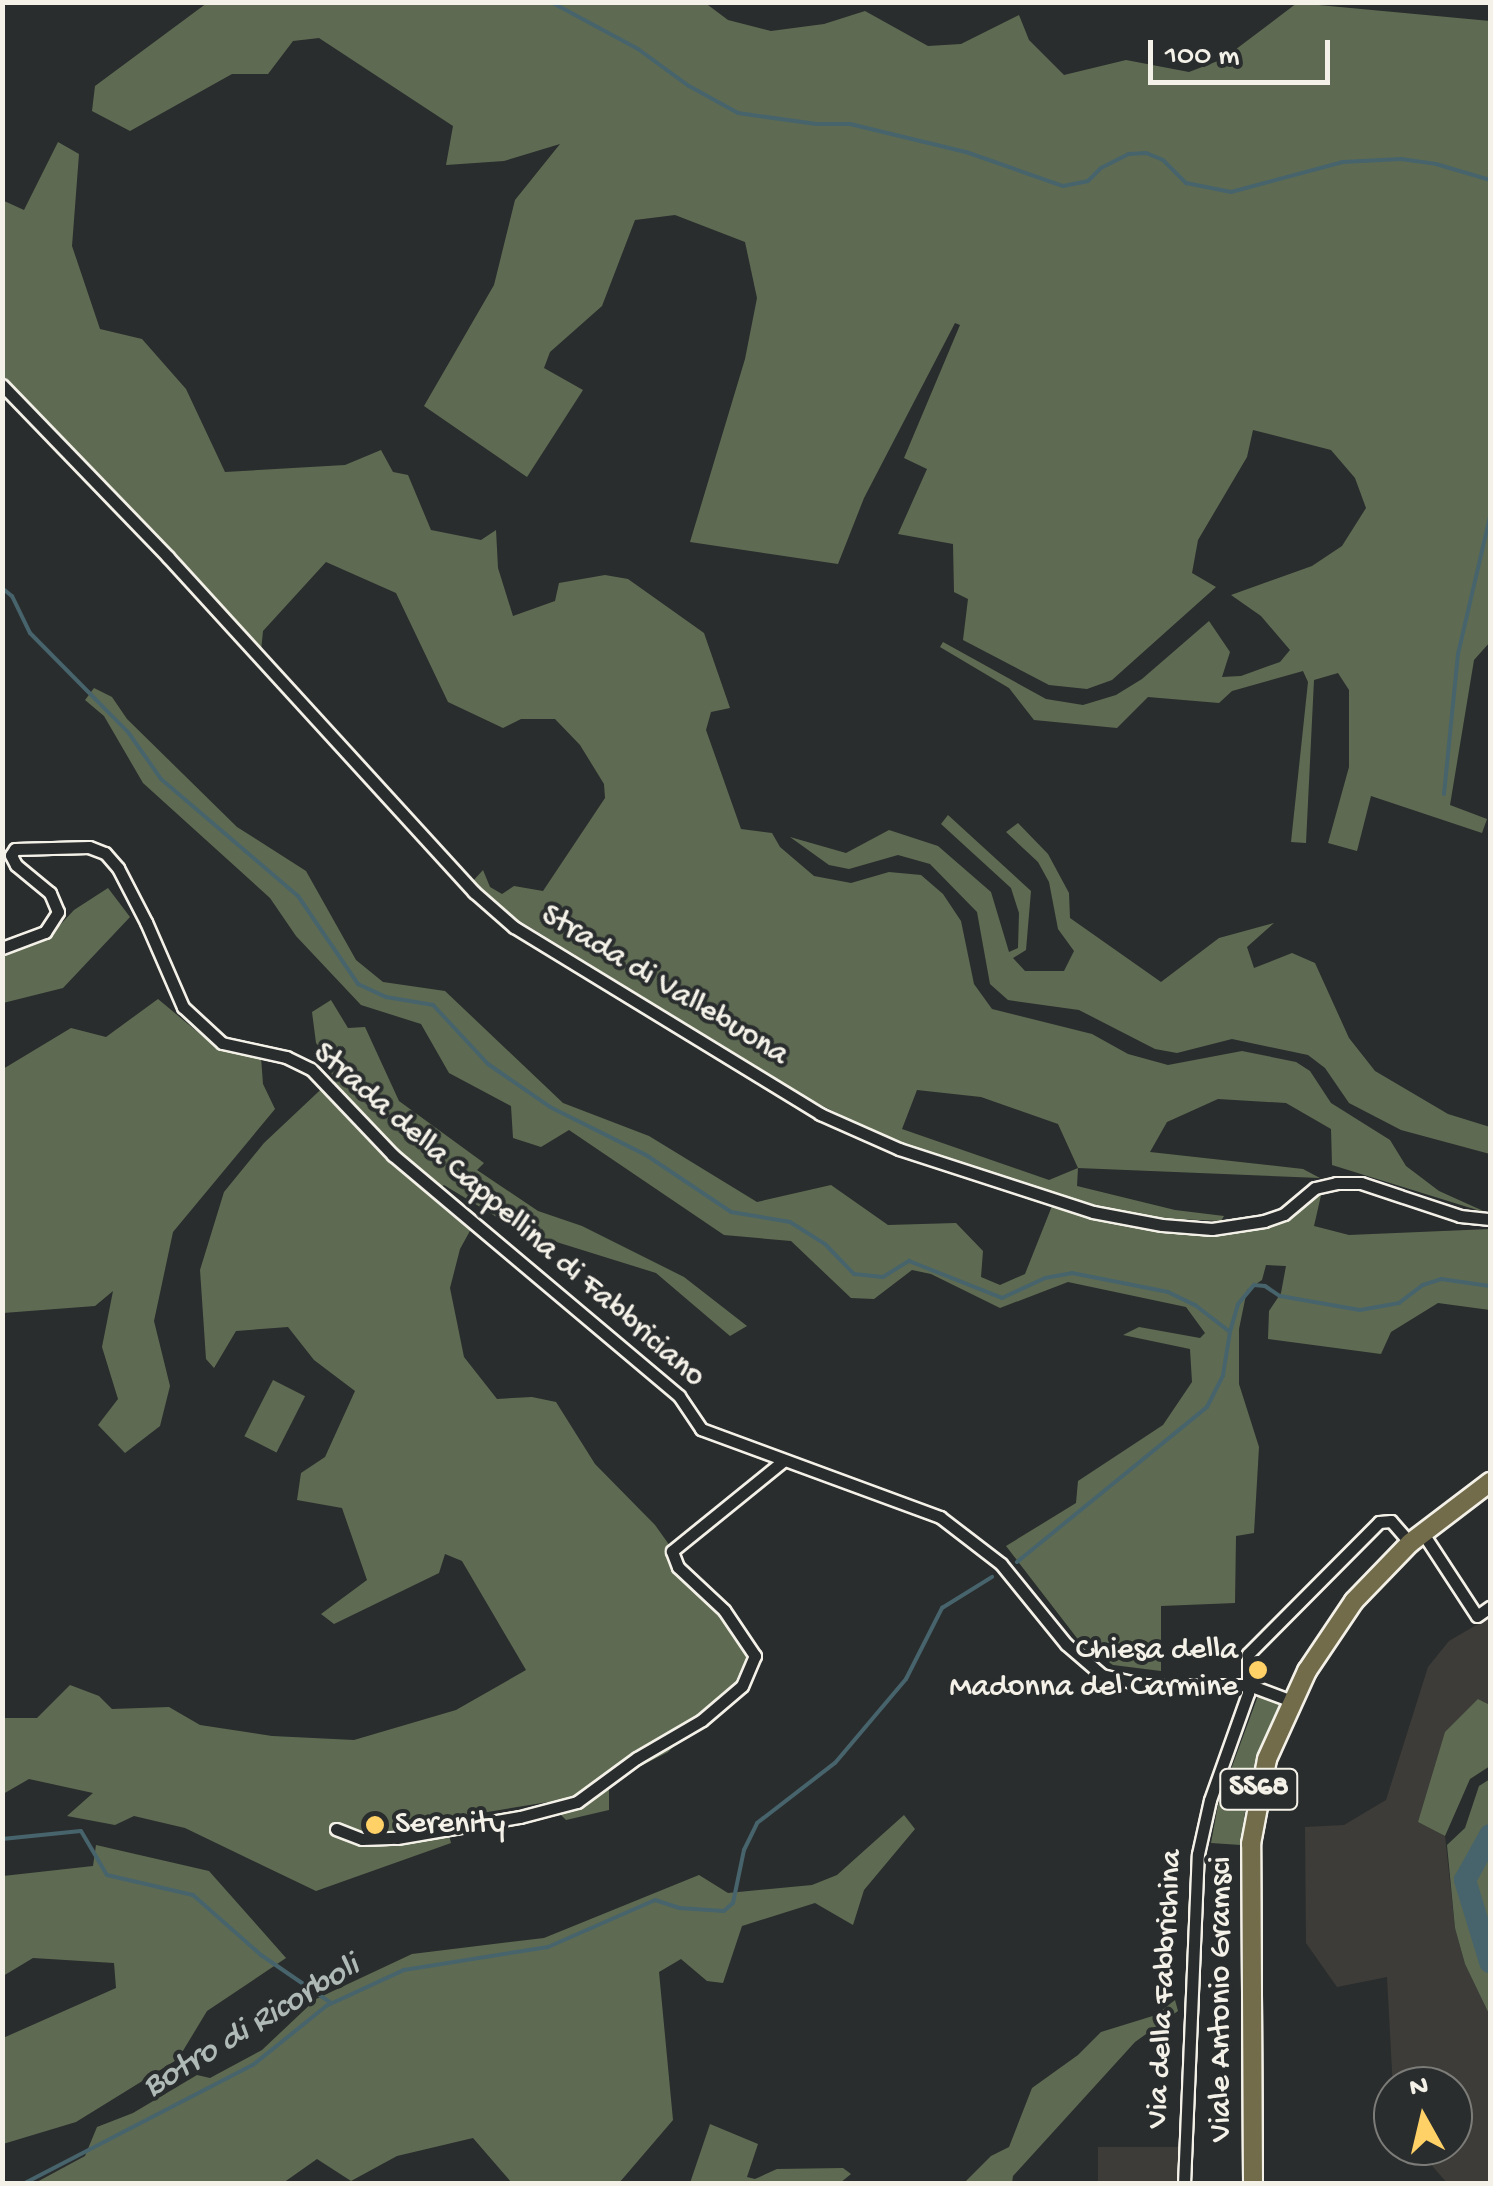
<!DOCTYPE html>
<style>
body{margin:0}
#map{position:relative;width:1493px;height:2186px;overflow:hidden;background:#2a2d2e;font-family:"Gochi Hand",sans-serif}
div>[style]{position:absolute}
.built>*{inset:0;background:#3d3c38;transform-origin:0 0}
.green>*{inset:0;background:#5e6b52;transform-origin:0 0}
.stream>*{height:4px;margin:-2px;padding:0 2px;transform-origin:2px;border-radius:2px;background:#47646c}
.river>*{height:22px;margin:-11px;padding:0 11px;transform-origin:11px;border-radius:11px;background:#47646c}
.roads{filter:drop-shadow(2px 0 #f4f1e8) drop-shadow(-2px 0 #f4f1e8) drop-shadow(0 2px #f4f1e8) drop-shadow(0 -2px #f4f1e8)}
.street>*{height:11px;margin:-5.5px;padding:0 5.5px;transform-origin:5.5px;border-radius:5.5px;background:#2a2d2e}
.primary>*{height:18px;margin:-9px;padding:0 9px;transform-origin:9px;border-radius:9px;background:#726c4b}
.dots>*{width:28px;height:28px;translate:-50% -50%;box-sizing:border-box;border:5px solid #2a2d2e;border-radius:50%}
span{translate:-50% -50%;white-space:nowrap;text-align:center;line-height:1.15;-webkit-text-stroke:8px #2a2d2e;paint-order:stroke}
.shield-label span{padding:2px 8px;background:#2a2d2e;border:2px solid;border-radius:8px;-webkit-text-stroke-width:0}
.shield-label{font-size:30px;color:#f4f1e8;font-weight:700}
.street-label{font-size:32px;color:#f4f1e8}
.poi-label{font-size:32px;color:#f4f1e8}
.right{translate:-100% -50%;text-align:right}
.left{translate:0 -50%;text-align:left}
.water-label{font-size:35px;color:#afb9b6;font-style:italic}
.frame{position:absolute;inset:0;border:5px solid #f4f1e8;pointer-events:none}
.north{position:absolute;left:1373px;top:2066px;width:100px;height:100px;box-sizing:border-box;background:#2a2d2e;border:2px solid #7b7b78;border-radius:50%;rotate:352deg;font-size:28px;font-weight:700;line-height:40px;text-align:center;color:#f4f1e8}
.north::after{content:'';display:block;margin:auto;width:35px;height:45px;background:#ffd166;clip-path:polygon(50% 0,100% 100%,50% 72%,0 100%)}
.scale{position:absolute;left:1148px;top:40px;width:182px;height:45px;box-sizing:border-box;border:5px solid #f4f1e8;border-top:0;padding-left:12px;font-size:30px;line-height:35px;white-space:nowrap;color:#f4f1e8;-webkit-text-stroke:8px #2a2d2e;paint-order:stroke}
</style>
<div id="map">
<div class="built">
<i style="clip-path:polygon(1490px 1617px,1490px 1705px,1478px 1699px,1418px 1822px,1445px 1836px,1455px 1928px,1465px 1964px,1490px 2016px,1490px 2183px,1447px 2183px,1415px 2146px,1453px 2146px,1453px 2086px,1393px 2089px,1387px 1977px,1337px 1987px,1306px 1943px,1305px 1827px,1344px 1825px,1386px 1800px,1428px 1667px,1449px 1641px)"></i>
<i style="left:1098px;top:2147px;width:80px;height:36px"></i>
</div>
<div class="green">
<i style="clip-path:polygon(704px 2px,728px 20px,771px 31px,824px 24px,865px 11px,928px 46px,961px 44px,1019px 15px,1029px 40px,1064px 75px,1126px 60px,1189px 72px,1223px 59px,1297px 3px,1490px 21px,1490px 642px,1474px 660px,1450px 805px,1487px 819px,1482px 833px,1371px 796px,1357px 851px,1328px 843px,1349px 767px,1349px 690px,1338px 673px,1314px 680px,1306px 843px,1291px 842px,1308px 682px,1303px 671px,1232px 691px,1219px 703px,1148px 697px,1117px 728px,1034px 720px,1009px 688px,940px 647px,943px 642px,1046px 699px,1083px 705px,1116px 695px,1142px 679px,1209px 621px,1230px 652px,1222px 677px,1241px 676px,1280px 662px,1290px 650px,1261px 616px,1231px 595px,1312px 566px,1342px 546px,1366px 508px,1355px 478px,1331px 450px,1253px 430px,1247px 457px,1198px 540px,1192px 573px,1216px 587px,1112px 680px,1087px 689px,1049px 685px,963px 640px,968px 599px,954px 592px,953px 544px,898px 534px,927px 469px,904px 458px,960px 325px,955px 323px,864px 498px,838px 564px,690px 542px,745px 359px,757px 298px,745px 242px,675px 215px,635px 220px,602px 306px,550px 352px,544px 368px,583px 390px,527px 477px,424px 406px,494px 285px,515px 200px,560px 144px,504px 161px,446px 165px,453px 126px,319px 38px,293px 41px,268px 74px,232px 74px,130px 131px,92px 111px,95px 86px,207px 3px)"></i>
<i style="clip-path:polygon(evenodd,58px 142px,79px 154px,72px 246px,100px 329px,142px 339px,186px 389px,225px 472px,345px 465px,381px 450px,393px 472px,408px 475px,431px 530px,481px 540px,496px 530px,498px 568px,513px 616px,555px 601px,559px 583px,605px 575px,628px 579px,704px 633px,730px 708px,711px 712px,706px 730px,741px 829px,772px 833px,780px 847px,814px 876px,851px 883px,889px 872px,921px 875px,943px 894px,961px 921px,974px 984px,992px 1009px,1092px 1034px,1128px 1054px,1168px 1065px,1242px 1051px,1296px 1062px,1310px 1071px,1331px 1103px,1390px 1140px,1406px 1166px,1439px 1191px,1490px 1214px,1332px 1165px,1331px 1129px,1286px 1103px,1218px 1099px,1167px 1122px,1150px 1152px,1303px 1169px,1320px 1178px,1078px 1168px,1077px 1186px,1175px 1210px,1224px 1216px,1221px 1221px,1155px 1218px,1106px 1208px,993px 1175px,887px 1138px,811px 1100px,502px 910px,472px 882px,483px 870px,490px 887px,502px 894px,514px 886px,543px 891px,605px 798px,604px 784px,580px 745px,555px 719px,521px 719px,503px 728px,448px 702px,396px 593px,326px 562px,263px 631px,260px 661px,3px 376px,2px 200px,24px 210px,58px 142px,917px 1090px,981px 1097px,1058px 1124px,1078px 1168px,1049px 1180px,902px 1129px,917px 1090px)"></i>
<i style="clip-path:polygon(94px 688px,112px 697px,127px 719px,237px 827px,306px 871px,356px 960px,383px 982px,445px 991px,563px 1103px,649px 1136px,757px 1202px,831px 1185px,888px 1225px,956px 1223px,983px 1251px,981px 1277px,1000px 1285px,1025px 1274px,1052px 1206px,1098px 1220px,1214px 1232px,1271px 1225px,1322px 1191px,1314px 1226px,1349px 1235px,1490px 1229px,1490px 1310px,1438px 1303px,1391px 1332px,1381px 1354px,1268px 1339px,1269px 1311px,1281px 1293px,1286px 1266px,1266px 1265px,1262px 1280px,1247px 1290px,1239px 1329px,1239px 1384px,1259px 1447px,1254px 1533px,1236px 1536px,1235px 1603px,1161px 1606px,1161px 1671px,1113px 1665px,1080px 1642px,1006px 1546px,1076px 1503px,1078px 1481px,1163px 1425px,1192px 1382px,1190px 1349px,1123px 1335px,1139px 1327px,1200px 1338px,1205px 1333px,1186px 1307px,1068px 1282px,1000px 1308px,931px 1274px,912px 1270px,874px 1299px,851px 1298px,791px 1241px,724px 1235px,569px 1130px,541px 1147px,513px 1138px,511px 1106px,449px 1073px,421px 1024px,361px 1005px,296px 936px,270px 898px,143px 783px,104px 716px,85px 700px)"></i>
<i style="clip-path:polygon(948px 815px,1031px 891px,1026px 950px,1013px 958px,1025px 971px,1064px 971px,1074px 951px,1058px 929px,1049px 882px,1038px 862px,1006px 832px,1018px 823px,1048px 854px,1069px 893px,1070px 918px,1161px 982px,1219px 938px,1274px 923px,1247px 947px,1254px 968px,1292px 953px,1315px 963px,1349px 1038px,1375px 1071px,1448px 1114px,1490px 1127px,1490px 1154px,1401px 1130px,1349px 1103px,1325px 1068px,1308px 1055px,1232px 1039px,1177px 1053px,1155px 1049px,1079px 1010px,1008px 1000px,990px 984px,977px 912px,930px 864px,898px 855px,849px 869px,829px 865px,790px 837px,846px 853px,889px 830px,938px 846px,991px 892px,1009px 952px,1018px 948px,1019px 913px,1011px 888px,941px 824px)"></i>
<i style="clip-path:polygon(108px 888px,130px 917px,63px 988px,3px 1003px,3px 955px,49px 937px,74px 910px)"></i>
<i style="clip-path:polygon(158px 999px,212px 1044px,261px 1057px,263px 1084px,275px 1109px,173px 1232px,154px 1321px,170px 1386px,160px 1426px,125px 1453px,98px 1425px,118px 1399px,102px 1347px,113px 1291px,95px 1306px,3px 1313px,3px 1069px,71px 1028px,106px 1037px)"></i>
<i style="clip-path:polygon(331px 1000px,348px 1028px,365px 1027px,399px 1101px,484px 1163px,477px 1170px,538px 1211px,582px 1226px,684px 1277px,747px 1326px,730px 1336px,656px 1273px,518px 1230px,444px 1185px,428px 1195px,471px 1229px,460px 1249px,450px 1288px,464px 1357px,497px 1399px,532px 1397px,556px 1402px,595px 1464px,655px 1525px,748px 1655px,733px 1687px,668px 1752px,641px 1766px,609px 1771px,609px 1810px,566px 1820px,548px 1802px,445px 1819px,451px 1843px,316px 1891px,185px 1828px,134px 1816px,115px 1825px,67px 1816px,93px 1793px,29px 1779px,3px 1794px,3px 1718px,37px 1718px,70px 1685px,99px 1696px,112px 1709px,169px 1707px,200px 1725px,272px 1736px,354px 1740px,456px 1710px,526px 1670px,462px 1561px,445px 1554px,439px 1573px,334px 1624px,321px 1614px,367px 1580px,342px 1508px,297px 1500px,301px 1473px,325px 1457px,355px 1391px,314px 1360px,288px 1327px,236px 1331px,214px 1368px,206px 1359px,200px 1270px,224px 1192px,264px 1143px,333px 1078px,325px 1054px,316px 1043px,312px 1012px)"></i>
<i style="left:273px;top:1380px;width:36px;height:63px;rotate:27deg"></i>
<i style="clip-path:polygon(1259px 1693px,1281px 1701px,1248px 1787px,1241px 1845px,1211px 1843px,1218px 1805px)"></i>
<i style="clip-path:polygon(1478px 1699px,1490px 1705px,1490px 1766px,1470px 1779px,1445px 1836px,1418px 1822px,1445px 1732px)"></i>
<i style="clip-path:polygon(1490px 1779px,1490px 2016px,1465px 1964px,1455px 1928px,1447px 1845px,1465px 1828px,1479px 1786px)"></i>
<i style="clip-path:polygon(904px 1815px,915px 1829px,864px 1890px,853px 1925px,815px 1903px,742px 1926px,723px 1983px,707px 1981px,681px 1959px,659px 1972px,673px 2120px,619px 2183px,512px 2183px,473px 2138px,397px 2156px,351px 2181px,317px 2159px,283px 2183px,35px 2183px,85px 2156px,97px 2127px,133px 2113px,197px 2075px,210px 2078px,262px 2050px,316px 1999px,412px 1954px,544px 1938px,699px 1875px,728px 1893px,812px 1885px,837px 1875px)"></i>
<i style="clip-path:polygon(96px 1845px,209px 1871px,286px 1958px,207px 2011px,178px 2059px,76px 2122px,3px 2144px,3px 2038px,116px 1988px,114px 1963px,33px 1958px,3px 1976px,3px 1876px,93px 1866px)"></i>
<i style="clip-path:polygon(1175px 2000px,1178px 2011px,1135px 2042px,1013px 2176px,1012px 2183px,964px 2183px,991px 2156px,1009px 2147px,1032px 2088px,1078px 2055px,1101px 2032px,1156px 2015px)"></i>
<i style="clip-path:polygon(710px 2124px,758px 2144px,747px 2177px,755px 2179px,777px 2169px,843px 2168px,851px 2174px,840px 2183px,690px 2183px)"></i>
</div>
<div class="stream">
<i style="left:551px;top:2px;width:99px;rotate:28.4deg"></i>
<i style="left:638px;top:49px;width:63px;rotate:36deg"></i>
<i style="left:689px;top:86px;width:56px;rotate:28.9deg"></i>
<i style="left:738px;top:113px;width:79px;rotate:8deg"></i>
<i style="left:816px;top:124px;width:34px"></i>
<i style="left:850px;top:124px;width:119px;rotate:13.6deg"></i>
<i style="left:966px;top:152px;width:103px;rotate:19.3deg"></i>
<i style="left:1063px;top:186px;width:25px;rotate:-11deg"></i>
<i style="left:1088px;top:181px;width:18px;rotate:-45deg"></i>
<i style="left:1101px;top:168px;width:31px;rotate:-27deg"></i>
<i style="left:1129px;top:154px;width:17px;rotate:-3deg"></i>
<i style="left:1146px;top:153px;width:18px;rotate:22deg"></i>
<i style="left:1163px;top:160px;width:33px;rotate:45deg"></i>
<i style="left:1186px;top:183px;width:46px;rotate:11.3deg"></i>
<i style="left:1231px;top:192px;width:116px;rotate:-15deg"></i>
<i style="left:1343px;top:162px;width:58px;rotate:-3deg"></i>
<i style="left:1401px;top:159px;width:35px;rotate:8deg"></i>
<i style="left:1436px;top:164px;width:56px;rotate:16.5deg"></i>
<i style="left:2px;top:588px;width:13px;rotate:39deg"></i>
<i style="left:12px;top:596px;width:41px;rotate:64.1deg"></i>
<i style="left:30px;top:633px;width:139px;rotate:45.3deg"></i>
<i style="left:128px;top:732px;width:57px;rotate:54.9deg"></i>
<i style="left:161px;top:779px;width:180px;rotate:40.5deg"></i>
<i style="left:298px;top:896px;width:107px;rotate:55.7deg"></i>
<i style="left:358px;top:984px;width:31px;rotate:25deg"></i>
<i style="left:386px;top:997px;width:48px;rotate:9.7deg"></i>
<i style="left:433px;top:1005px;width:81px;rotate:47deg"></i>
<i style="left:488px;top:1064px;width:75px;rotate:34.7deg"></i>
<i style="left:550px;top:1107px;width:107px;rotate:26.6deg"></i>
<i style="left:646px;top:1155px;width:102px;rotate:33.8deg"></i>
<i style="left:731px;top:1212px;width:60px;rotate:9.6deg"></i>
<i style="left:790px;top:1222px;width:41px;rotate:32.2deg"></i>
<i style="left:825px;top:1244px;width:42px;rotate:46deg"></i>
<i style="left:854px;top:1274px;width:29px;rotate:6deg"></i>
<i style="left:883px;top:1277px;width:31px;rotate:-32deg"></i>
<i style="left:909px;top:1261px;width:100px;rotate:21.7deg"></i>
<i style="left:1002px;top:1298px;width:47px;rotate:-24.9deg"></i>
<i style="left:1045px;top:1278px;width:27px;rotate:-10deg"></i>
<i style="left:1072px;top:1273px;width:98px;rotate:11.2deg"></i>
<i style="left:1168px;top:1292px;width:30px;rotate:26deg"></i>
<i style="left:1195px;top:1305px;width:44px;rotate:37.6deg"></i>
<i style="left:1230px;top:1332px;width:29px;rotate:-74deg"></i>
<i style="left:1238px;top:1304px;width:25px;rotate:-50deg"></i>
<i style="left:1254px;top:1285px;width:11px;rotate:5deg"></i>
<i style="left:1265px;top:1286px;width:18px;rotate:34deg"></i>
<i style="left:1280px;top:1296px;width:81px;rotate:9.9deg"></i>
<i style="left:1360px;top:1310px;width:40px;rotate:-10deg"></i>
<i style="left:1399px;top:1303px;width:30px;rotate:-37deg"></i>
<i style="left:1423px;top:1285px;width:19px;rotate:-18deg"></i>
<i style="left:1441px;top:1279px;width:49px;rotate:8.1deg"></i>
<i style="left:1444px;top:794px;width:141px;rotate:-84.3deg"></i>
<i style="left:1458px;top:654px;width:142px;rotate:-76.9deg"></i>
<i style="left:1017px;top:1562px;width:245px;rotate:-39.2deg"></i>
<i style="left:1207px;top:1407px;width:36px;rotate:-63deg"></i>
<i style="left:1223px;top:1375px;width:44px;rotate:-80.8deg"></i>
<i style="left:2px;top:1839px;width:79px;rotate:-5.8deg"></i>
<i style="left:81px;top:1831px;width:51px;rotate:59.4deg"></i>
<i style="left:107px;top:1875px;width:88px;rotate:13.1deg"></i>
<i style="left:193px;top:1895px;width:91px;rotate:41.4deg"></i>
<i style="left:261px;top:1955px;width:85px;rotate:34.4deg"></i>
<i style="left:23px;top:2184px;width:259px;rotate:-27.4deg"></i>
<i style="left:253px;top:2065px;width:94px;rotate:-38.9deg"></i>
<i style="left:326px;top:2006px;width:86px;rotate:-24.8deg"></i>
<i style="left:404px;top:1970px;width:146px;rotate:-9.1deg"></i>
<i style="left:548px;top:1947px;width:117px;rotate:-23.7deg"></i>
<i style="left:655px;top:1900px;width:25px;rotate:18deg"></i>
<i style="left:679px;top:1908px;width:45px;rotate:3.8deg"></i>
<i style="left:724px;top:1911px;width:12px;rotate:-42deg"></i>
<i style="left:733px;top:1903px;width:54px;rotate:-78.3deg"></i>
<i style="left:744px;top:1850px;width:30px;rotate:-64deg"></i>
<i style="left:757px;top:1823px;width:98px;rotate:-37.6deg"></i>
<i style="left:835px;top:1763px;width:110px;rotate:-49.8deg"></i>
<i style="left:906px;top:1679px;width:80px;rotate:-63.1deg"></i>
<i style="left:942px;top:1608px;width:59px;rotate:-31.8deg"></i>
</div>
<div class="river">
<i style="left:1490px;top:1835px;width:51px;rotate:119.1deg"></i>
<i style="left:1465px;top:1880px;width:86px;rotate:73deg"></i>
</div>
<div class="roads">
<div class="street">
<i style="left:2px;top:385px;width:239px;rotate:46deg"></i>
<i style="left:168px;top:557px;width:454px;rotate:47.6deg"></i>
<i style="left:474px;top:892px;width:53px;rotate:41.2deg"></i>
<i style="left:514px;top:927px;width:359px;rotate:31.4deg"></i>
<i style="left:820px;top:1114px;width:86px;rotate:23.9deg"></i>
<i style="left:899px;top:1149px;width:204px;rotate:18deg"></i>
<i style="left:1093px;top:1212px;width:70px;rotate:10.7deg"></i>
<i style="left:1162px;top:1225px;width:50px;rotate:4.6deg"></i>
<i style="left:1212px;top:1229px;width:53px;rotate:-8.7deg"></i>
<i style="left:1264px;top:1221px;width:21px;rotate:-19deg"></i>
<i style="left:1284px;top:1214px;width:40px;rotate:-40deg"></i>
<i style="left:1315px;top:1188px;width:22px;rotate:-13deg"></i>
<i style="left:1336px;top:1183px;width:25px"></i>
<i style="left:1361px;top:1183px;width:104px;rotate:18.4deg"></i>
<i style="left:1460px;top:1216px;width:30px;rotate:6deg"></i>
<i style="left:2px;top:948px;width:46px;rotate:-20.4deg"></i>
<i style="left:45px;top:932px;width:24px;rotate:-57deg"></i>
<i style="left:58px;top:912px;width:21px;rotate:-113deg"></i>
<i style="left:50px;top:893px;width:44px;rotate:-140.5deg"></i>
<i style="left:16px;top:865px;width:11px;rotate:-117deg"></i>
<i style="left:11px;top:855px;width:7px;rotate:-56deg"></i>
<i style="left:15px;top:849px;width:74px;rotate:-1.5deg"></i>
<i style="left:89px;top:847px;width:17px;rotate:21deg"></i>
<i style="left:105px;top:853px;width:20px;rotate:49deg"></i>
<i style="left:118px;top:868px;width:61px;rotate:62.6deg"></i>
<i style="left:146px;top:922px;width:93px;rotate:66.5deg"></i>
<i style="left:183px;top:1007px;width:53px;rotate:42.7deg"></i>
<i style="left:222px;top:1043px;width:66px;rotate:12.3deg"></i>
<i style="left:286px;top:1057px;width:28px;rotate:26deg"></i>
<i style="left:311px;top:1069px;width:119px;rotate:46.4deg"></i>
<i style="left:393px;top:1155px;width:374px;rotate:40.1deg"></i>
<i style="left:679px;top:1396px;width:40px;rotate:56deg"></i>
<i style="left:701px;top:1429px;width:255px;rotate:20.2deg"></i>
<i style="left:940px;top:1517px;width:77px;rotate:37.6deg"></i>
<i style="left:1001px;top:1564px;width:103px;rotate:50.9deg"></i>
<i style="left:1066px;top:1644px;width:48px;rotate:40.7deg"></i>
<i style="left:1102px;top:1675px;width:43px;rotate:13.4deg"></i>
<i style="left:1144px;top:1685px;width:105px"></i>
<i style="left:1249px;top:1685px;width:46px;rotate:20.4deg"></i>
<i style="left:1422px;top:1532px;width:100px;rotate:56.8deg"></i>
<i style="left:1477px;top:1616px;width:16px;rotate:-35deg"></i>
<i style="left:336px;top:1829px;width:28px;rotate:21deg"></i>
<i style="left:362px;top:1839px;width:35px;rotate:-2deg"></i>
<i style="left:397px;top:1838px;width:125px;rotate:-9.7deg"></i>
<i style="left:520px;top:1817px;width:59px;rotate:-14.7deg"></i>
<i style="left:577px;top:1802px;width:74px;rotate:-36.3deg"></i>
<i style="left:637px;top:1758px;width:75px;rotate:-30.3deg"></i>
<i style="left:702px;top:1720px;width:52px;rotate:-40.4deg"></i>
<i style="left:742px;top:1686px;width:33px;rotate:-67deg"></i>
<i style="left:755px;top:1656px;width:55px;rotate:-124deg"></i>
<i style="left:724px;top:1610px;width:63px;rotate:-136.9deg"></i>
<i style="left:678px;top:1567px;width:17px;rotate:-111deg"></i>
<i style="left:672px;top:1551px;width:143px;rotate:-39deg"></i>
<i style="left:1184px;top:2184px;width:330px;rotate:-87.6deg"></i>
<i style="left:1198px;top:1854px;width:55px;rotate:-77.5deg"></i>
<i style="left:1210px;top:1800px;width:114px;rotate:-70.4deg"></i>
<i style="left:1248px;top:1693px;width:39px;rotate:-90deg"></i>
<i style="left:1248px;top:1654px;width:186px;rotate:-45.2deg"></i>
<i style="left:1379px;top:1522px;width:12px;rotate:-5deg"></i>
<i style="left:1391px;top:1521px;width:29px;rotate:49deg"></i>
</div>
<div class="primary">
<i style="left:1253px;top:2184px;width:340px;rotate:-90.3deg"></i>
<i style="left:1251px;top:1844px;width:86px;rotate:-79.3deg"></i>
<i style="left:1267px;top:1759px;width:97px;rotate:-65.6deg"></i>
<i style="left:1307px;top:1671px;width:84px;rotate:-56.1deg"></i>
<i style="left:1354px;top:1601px;width:81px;rotate:-46deg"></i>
<i style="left:1410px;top:1543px;width:101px;rotate:-37.3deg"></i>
</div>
</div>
<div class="dots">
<i style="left:1258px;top:1670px;background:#ffd166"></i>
<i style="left:375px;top:1825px;background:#ffd166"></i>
</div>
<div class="shield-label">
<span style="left:1259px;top:1789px">SS68</span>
</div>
<div class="street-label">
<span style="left:664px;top:986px;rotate:31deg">Strada di Vallebuona</span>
<span style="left:508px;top:1216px;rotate:41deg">Strada della Cappellina di Fabbriciano</span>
<span style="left:1166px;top:1989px;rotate:-87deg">Via della Fabbrichina</span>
<span style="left:1222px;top:1999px;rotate:-90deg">Viale Antonio Gramsci</span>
</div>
<div class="poi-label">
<span class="right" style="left:1238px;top:1670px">Chiesa della<br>Madonna del Carmine</span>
<span class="left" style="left:395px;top:1825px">Serenity</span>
</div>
<div class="water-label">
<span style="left:252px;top:2028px;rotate:-31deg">Botro di Ricorboli</span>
</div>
<div class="frame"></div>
<div class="north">N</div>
<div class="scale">100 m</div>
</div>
